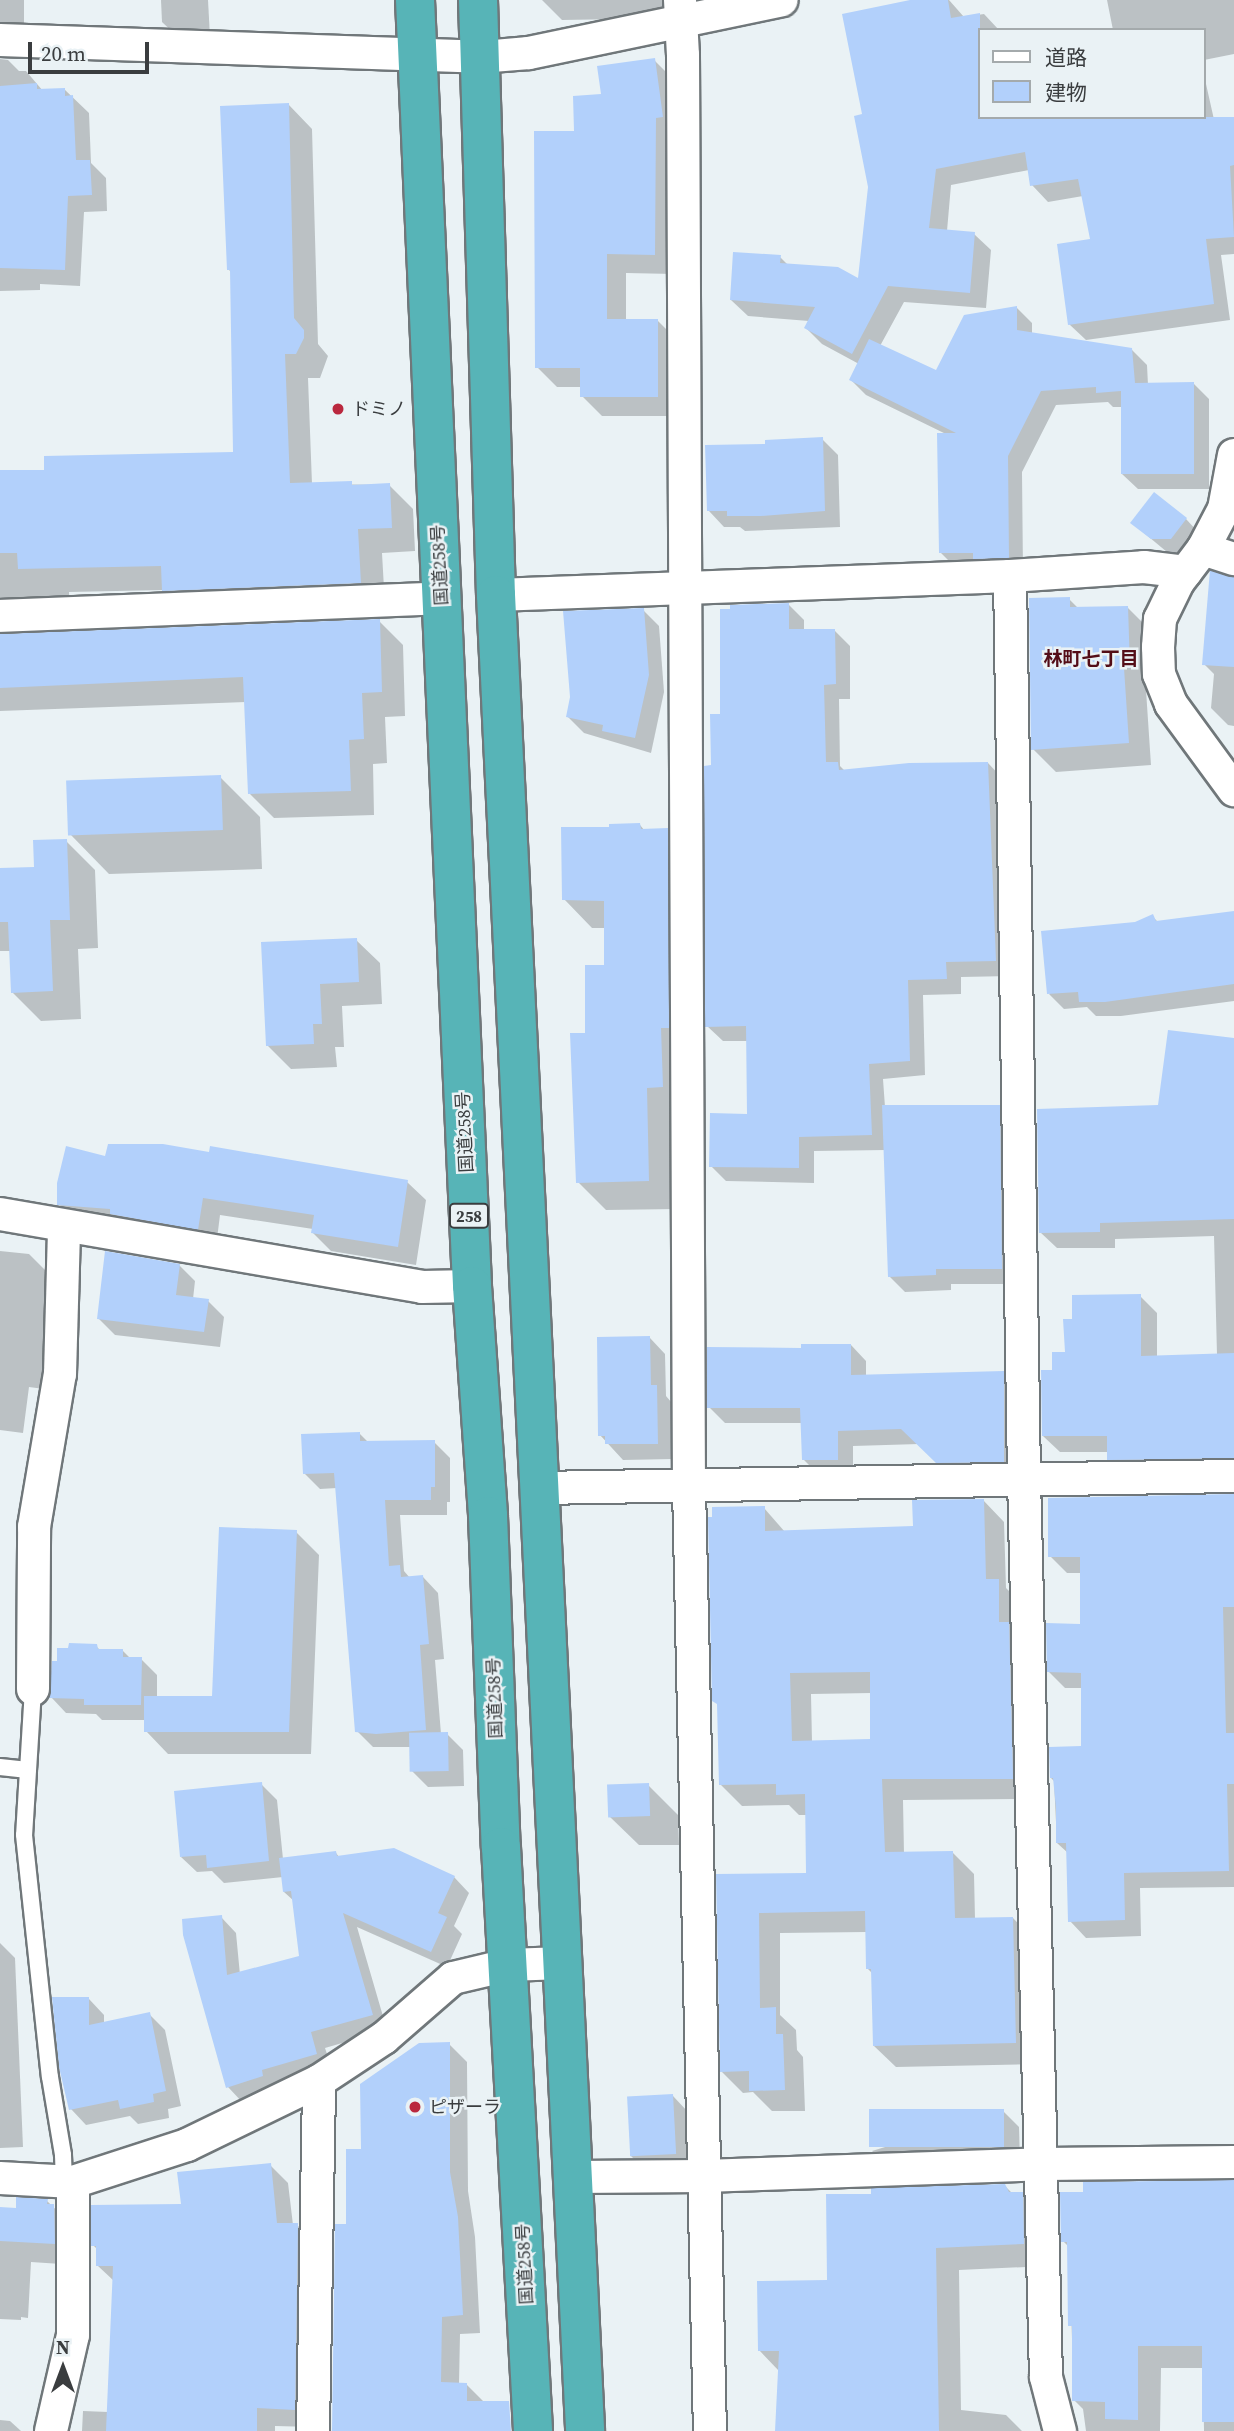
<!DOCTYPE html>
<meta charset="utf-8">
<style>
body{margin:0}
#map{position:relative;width:1234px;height:2431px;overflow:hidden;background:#eaf2f5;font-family:"Source Serif 4","Noto Sans JP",serif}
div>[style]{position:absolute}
.shadow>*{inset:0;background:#0003}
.building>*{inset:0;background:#b2d0fb;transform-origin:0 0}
.roads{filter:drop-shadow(2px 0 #70777a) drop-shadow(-2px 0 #70777a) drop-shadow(0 2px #70777a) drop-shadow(0 -2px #70777a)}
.service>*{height:16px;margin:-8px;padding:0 8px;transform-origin:8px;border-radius:8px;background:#fff}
.minor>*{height:32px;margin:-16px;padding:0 16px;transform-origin:16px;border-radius:16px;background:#fff}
.trunk>*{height:38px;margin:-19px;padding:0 19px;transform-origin:19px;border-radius:19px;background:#57b4b7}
.dots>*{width:19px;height:19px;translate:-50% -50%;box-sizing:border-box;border:4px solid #eaf2f5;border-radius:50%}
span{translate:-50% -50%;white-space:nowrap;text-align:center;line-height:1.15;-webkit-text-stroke:5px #eaf2f5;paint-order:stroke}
.shield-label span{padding:2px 5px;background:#eaf2f5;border:2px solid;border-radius:5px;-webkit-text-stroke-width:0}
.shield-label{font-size:16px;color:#3a3d3f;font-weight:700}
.poi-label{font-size:18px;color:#3a3d3f}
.left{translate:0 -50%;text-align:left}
.street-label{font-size:18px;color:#3a3d3f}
.neighbourhood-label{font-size:19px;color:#530d17;font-weight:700}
.legend{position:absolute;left:978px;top:28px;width:228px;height:91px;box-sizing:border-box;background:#eaf2f5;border:2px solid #a4aaac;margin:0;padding:9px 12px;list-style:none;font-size:21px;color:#3a3d3f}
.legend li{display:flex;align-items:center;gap:14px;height:35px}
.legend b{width:35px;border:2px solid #a4aaac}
.north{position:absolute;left:28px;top:2333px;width:70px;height:70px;-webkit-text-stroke:5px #eaf2f5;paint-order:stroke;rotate:0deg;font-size:19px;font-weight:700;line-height:28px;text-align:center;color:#3a3d3f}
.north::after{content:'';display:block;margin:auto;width:24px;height:32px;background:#3a3d3f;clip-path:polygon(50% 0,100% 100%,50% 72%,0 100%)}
.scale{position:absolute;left:28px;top:42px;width:121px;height:32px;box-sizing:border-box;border:4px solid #3a3d3f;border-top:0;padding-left:9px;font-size:21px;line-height:24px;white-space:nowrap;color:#3a3d3f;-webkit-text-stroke:5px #eaf2f5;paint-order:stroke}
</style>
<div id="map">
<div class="shadow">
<i style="clip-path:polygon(0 0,24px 0,24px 38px,0 48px)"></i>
<i style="clip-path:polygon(161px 0,208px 0,210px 37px,179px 38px,162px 22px)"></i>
<i style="clip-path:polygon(542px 0,673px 0,674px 33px,622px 19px,562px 20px)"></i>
<i style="clip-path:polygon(936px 0,949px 0,964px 17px,984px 14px,999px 30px,980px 30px,980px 117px,1204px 117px,1204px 75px,1215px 124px,1234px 121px,1234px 254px,1221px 255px,1230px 320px,1086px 340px,1069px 324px,1092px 241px,1083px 196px,1048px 202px,1032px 185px,1029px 170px,951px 185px,947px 231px,974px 234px,991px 250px,986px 308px,904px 302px,880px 346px,936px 372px,1017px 308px,1032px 323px,1032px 334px,1131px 349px,1147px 365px,1148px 385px,1194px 384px,1209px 399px,1209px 489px,1138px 489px,1122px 474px,1122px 407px,1113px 407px,1108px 402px,1056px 405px,1022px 472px,1023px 572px,956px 568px,940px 552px,948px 435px,866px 395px,851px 380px,859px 364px,822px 344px,806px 328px,809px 321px,748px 316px,731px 300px,780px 257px,788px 265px,860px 280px,870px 187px,864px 116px)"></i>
<i style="clip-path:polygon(1107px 0,1234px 0,1234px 54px,1204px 60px,1204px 30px,1113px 30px)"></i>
<i style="clip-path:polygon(0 59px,8px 60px,19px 71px,26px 71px,43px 91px,64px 89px,89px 113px,91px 163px,106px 178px,107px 211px,84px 212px,80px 286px,40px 284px,40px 290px,0 291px)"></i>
<i style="clip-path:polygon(654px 60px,674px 80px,674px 274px,626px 273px,626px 321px,658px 321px,678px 341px,678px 416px,602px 416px,582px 396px,582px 387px,557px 387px,537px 367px,576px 132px,603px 96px)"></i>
<i style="clip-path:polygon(288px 104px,312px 129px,318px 344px,328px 356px,320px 378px,308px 378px,312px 484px,389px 485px,413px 509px,415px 551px,382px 553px,385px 606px,188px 614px,164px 590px,69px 592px,70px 619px,8px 631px,7px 636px,379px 621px,403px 645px,405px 716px,385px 717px,387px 763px,373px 764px,374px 815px,274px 818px,250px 794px,246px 702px,0 711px,0 470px,46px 472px,235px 454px,232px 273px,228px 269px)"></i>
<i style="clip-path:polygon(822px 439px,838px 455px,840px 527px,745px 531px,740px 527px,724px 527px,709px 511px,767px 446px)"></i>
<i style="clip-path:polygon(1186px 519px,1199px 533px,1185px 552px,1167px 552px,1132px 523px)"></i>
<i style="clip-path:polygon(1069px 599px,1079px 609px,1127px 607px,1150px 630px,1152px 690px,1146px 690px,1151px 765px,1056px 772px,1033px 749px)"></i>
<i style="clip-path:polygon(788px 604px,804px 620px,804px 631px,835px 631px,850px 646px,850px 699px,839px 699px,840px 766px,845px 771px,988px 763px,1003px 779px,1011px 976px,961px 977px,961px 994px,923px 995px,925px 1075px,883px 1079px,885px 1107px,999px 1107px,1015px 1123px,1017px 1284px,951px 1284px,951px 1290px,905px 1292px,889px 1276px,886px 1150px,814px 1151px,814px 1183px,726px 1181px,711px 1166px,749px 1116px,748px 1041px,723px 1041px,707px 1026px,713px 767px,721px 715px)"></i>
<i style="clip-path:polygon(1234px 605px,1234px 726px,1228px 725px,1211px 708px,1214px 674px,1204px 664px)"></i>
<i style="clip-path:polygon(643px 610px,659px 626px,664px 692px,651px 753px,584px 733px,568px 717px)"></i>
<i style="clip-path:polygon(220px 777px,260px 817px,262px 869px,109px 874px,70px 834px)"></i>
<i style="clip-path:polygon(640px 825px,645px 831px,667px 830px,695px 858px,676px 1209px,606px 1210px,578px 1182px,587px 1035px,606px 967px,606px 928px,592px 928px,564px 899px,611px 829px)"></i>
<i style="clip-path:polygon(66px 841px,95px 870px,98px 948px,78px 949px,81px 1019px,41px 1021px,12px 992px,11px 951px,0 951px,0 870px,36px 869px)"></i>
<i style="clip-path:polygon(1234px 913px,1234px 1001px,1121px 1016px,1096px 1016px,1087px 1007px,1064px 1009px,1049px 994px,1136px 924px,1152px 916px,1159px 923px)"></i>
<i style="clip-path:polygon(356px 940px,380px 963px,382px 1004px,342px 1006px,344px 1047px,335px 1047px,337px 1067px,291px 1069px,267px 1045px)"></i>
<i style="clip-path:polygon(1234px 1040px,1234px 1474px,1125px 1476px,1109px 1459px,1109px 1452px,1060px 1452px,1043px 1436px,1053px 1371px,1067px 1353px,1073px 1320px,1140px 1296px,1157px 1313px,1157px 1357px,1217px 1355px,1214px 1236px,1115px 1239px,1115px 1248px,1057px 1248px,1040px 1232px,1160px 1107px)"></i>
<i style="clip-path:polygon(106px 1158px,407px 1182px,426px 1200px,416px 1265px,331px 1251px,313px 1233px,313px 1229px,220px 1215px,216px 1247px,77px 1223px,59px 1204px)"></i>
<i style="clip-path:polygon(0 1251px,29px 1254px,51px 1276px,45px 1330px,50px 1335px,44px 1389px,29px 1387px,23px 1433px,0 1430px)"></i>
<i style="clip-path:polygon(179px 1265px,195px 1281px,193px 1299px,208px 1301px,224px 1317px,220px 1347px,115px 1335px,99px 1319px)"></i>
<i style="clip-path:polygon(650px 1338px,665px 1354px,666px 1396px,672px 1403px,673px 1459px,623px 1460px,600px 1435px)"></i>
<i style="clip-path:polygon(851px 1345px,866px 1361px,866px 1377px,1003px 1372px,1019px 1388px,1019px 1477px,954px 1478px,919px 1444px,853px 1446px,853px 1475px,819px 1475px,803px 1459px,802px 1423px,725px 1423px,709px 1407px,802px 1349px)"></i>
<i style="clip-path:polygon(359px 1433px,369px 1443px,434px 1442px,450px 1458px,450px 1502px,447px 1502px,447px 1515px,400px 1515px,404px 1571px,410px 1578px,423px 1577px,438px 1593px,444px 1659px,435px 1660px,441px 1734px,447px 1734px,463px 1750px,464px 1786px,428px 1787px,412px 1771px,412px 1747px,373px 1747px,357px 1731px,337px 1488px,320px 1489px,304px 1473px)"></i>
<i style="clip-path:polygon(1234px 1496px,1234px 1887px,1140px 1888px,1141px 1936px,1086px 1938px,1070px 1921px,1068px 1853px,1057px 1843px,1054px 1781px,1051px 1778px,1083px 1747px,1083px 1688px,1065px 1688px,1049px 1672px,1082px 1626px,1082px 1573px,1067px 1573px,1050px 1556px)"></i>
<i style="clip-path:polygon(evenodd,983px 1500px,1004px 1522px,1006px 1588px,1020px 1602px,1033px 1799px,903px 1800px,904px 1854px,952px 1852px,974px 1874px,975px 1919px,1013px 1918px,1034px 1940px,1036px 2064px,896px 2067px,874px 2046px,873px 1974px,867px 1968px,867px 1932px,780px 1933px,780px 2015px,796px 2030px,797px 2050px,803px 2057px,805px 2111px,772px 2111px,753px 2092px,743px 2093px,722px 2072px,718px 1876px,807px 1875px,807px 1815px,799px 1815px,789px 1805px,742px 1806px,721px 1785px,764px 1508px,785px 1532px,915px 1528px,983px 1500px,872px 1693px,872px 1741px,812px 1742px,811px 1694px,872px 1693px)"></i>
<i style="clip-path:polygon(296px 1532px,319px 1555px,311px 1754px,168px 1754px,146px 1731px,146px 1720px,102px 1720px,96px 1714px,66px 1713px,51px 1697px,59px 1663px,96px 1646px,101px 1651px,123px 1651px,131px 1659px,141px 1659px,157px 1675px,157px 1698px,214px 1698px)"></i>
<i style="clip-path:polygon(261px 1784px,277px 1800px,283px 1859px,336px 1853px,339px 1857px,454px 1877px,469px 1893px,454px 1926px,462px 1934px,447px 1967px,357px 1927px,387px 2030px,325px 2048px,332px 2069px,243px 2103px,228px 2087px,221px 1917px,236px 1933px,240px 1975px,301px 1957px,294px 1901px,284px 1892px,283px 1877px,224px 1883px,212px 1871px,197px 1872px,181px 1857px)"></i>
<i style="clip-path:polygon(648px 1785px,678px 1815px,679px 1845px,639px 1845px,609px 1816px)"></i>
<i style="clip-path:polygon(0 1943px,15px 1958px,23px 2147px,0 2148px)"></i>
<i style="clip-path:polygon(89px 1999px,104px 2015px,104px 2023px,149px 2014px,165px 2030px,181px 2106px,168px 2109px,169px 2118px,138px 2124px,130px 2116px,86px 2125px,71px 2109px)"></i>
<i style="clip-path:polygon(449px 2044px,467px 2062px,468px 2191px,475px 2237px,480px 2333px,460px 2334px,459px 2385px,467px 2385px,485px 2403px,485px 2431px,334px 2431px,347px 2226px,363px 2150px)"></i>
<i style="clip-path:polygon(673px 2096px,688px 2112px,691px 2169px,646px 2171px,630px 2155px)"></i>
<i style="clip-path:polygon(1003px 2111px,1019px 2127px,1020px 2162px,888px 2167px,872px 2151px)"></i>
<i style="clip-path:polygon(270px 2165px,288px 2183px,293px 2225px,297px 2225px,316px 2243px,313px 2427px,275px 2426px,275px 2431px,82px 2431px,83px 2411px,108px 2412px,114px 2281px,98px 2266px,98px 2250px,93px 2245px)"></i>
<i style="clip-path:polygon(1234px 2182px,1234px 2431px,1204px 2431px,1203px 2368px,1161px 2368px,1160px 2431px,1086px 2431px,1083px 2409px,1074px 2400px,1069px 2247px,1063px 2241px)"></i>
<i style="clip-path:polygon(1004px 2185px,1013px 2194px,1022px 2194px,1046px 2217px,1047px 2266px,959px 2270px,961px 2410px,1006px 2415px,1022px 2431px,777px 2431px,779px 2371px,759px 2350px,829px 2282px,873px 2196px)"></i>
<i style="clip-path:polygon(47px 2201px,76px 2229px,76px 2265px,31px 2262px,28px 2318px,21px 2317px,21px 2320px,0 2319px,0 2209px,17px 2210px)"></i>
<i style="clip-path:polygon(0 2420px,10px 2421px,21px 2431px,0 2431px)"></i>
</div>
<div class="building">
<i style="clip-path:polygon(910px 0,948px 0,951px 18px,980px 13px,980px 117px,1234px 117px,1234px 165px,1230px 166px,1234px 237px,1206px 239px,1214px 304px,1068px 325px,1057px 244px,1090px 239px,1078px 179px,1030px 186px,1025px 152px,936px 169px,929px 228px,975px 232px,970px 293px,888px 286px,852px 354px,804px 328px,815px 307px,730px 300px,733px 252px,781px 255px,780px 263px,838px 267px,858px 278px,868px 187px,854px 116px,862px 114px,842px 14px)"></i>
<i style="clip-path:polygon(655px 58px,663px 117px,656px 118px,655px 255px,607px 254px,607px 319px,658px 319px,658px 397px,580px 397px,580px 368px,535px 368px,534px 131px,574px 131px,573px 96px,601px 94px,597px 66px)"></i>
<i style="clip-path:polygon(37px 83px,37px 89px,65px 88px,65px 96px,73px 95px,76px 160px,90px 160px,92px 195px,68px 196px,65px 270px,0 268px,0 86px)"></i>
<i style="clip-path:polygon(289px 103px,294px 318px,304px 330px,304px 338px,296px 354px,285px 354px,290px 483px,352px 481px,352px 485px,390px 483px,392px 528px,358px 529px,361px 583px,162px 591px,161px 566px,18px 569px,17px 553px,0 553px,0 470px,44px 470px,44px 456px,233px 452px,230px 270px,227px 270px,220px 106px)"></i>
<i style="clip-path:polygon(1017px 306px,1017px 330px,1132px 348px,1135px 383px,1194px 382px,1194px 474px,1121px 474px,1121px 391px,1096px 393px,1096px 387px,1041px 391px,1008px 456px,1009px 558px,973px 559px,973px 553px,939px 553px,937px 433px,956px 433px,849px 380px,869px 339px,936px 370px,964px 315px)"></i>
<i style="clip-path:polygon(823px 437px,825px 511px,761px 516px,727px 516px,727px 511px,707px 511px,705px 445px,765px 444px,765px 440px)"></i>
<i style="clip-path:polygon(1154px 492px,1187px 518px,1171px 539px,1151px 539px,1130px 523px)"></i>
<i style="clip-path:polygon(1210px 570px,1234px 577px,1234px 667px,1202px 665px)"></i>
<i style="clip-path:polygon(1070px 597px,1070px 607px,1128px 606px,1130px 668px,1124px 668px,1129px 743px,1031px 750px,1029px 598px)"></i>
<i style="clip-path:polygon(789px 603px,789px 629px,835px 629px,836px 684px,824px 685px,826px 762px,838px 762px,839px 770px,909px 763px,988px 762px,996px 961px,946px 962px,947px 979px,908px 980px,910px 1061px,869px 1064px,872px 1135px,799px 1137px,799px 1168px,709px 1167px,710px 1113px,747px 1114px,746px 1026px,705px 1027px,704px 766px,711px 765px,710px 714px,720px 714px,720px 609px,730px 609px,730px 605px)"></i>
<i style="clip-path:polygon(644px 608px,649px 675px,635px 738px,602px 731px,603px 725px,566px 717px,570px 697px,563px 611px)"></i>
<i style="clip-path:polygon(380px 619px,382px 692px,362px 693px,364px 739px,349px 740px,351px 791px,248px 794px,243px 677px,0 688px,0 634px)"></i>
<i style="left:221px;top:775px;width:55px;height:155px;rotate:88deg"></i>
<i style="clip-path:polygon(640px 823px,641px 829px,668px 828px,669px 1028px,661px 1028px,663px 1087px,647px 1088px,649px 1181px,576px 1183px,570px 1033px,585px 1033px,585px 965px,604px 965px,604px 901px,562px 900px,561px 827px,609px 827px,609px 824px)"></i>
<i style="clip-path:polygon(67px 839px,70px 920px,50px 920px,53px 991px,11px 993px,8px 922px,0 922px,0 868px,34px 867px,33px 840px)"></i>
<i style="clip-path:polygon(1234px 911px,1234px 984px,1105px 1002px,1079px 1002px,1078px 992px,1047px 994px,1041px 931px,1135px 922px,1153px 914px,1156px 921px)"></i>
<i style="clip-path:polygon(357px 938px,359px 982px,320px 984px,322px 1024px,313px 1024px,314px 1044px,266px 1046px,261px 942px)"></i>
<i style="clip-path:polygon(1168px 1030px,1234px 1038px,1234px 1219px,1100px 1223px,1100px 1232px,1039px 1233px,1037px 1109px,1158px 1105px)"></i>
<i style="clip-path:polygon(882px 1105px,1000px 1105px,1002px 1269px,936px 1269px,936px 1275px,888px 1277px)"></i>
<i style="clip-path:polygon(108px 1144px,163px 1144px,209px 1152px,210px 1146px,408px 1180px,398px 1247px,311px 1233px,314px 1215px,203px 1198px,198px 1230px,110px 1214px,110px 1209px,57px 1205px,57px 1183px,66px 1146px,105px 1156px)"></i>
<i style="clip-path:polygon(105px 1251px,180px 1264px,176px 1295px,209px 1299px,204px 1332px,97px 1319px)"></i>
<i style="clip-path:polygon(1141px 1294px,1141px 1356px,1234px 1353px,1234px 1458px,1107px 1460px,1107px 1436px,1042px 1436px,1041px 1370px,1052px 1370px,1052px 1352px,1065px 1352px,1063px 1319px,1072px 1319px,1072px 1295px)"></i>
<i style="clip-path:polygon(650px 1336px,651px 1385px,657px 1385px,658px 1444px,605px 1444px,605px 1436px,598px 1436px,597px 1337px)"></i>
<i style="clip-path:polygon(801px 1344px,851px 1344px,851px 1375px,1004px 1371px,1004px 1462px,936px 1463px,901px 1429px,838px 1431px,838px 1460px,802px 1460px,800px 1408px,707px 1408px,707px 1347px,801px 1348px)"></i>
<i style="clip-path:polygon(360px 1432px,360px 1441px,435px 1440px,435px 1487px,431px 1487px,431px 1500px,385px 1500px,389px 1566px,400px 1565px,401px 1577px,423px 1575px,429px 1644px,420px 1645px,426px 1730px,376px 1734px,355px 1732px,334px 1473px,303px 1474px,301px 1434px)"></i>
<i style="clip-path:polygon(1234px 1494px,1234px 1607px,1223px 1607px,1226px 1733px,1234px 1733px,1234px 1784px,1227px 1784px,1229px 1871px,1124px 1873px,1125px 1920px,1068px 1922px,1066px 1843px,1056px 1843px,1056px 1808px,1053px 1778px,1050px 1778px,1049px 1747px,1081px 1746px,1081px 1673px,1047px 1672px,1046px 1623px,1080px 1624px,1080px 1557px,1048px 1557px,1048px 1498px)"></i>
<i style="clip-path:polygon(evenodd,984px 1499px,986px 1579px,999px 1579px,999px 1622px,1009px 1622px,1013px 1779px,882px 1779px,885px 1852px,953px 1851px,955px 1918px,1013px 1917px,1016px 2043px,873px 2046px,871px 1969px,866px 1969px,865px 1911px,759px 1913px,760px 2008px,776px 2007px,776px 2034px,783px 2034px,785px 2090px,749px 2091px,749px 2071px,720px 2072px,716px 1874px,806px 1873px,805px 1794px,776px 1795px,776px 1784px,719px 1785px,717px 1704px,712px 1701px,708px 1517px,712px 1517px,712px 1507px,765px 1506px,765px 1531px,913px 1526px,912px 1500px,984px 1499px,870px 1672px,870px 1739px,792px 1741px,790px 1673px,870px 1672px)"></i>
<i style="clip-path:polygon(219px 1527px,297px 1530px,289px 1732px,144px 1732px,144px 1696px,212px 1696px)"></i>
<i style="clip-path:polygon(69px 1643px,97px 1644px,98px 1649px,123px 1649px,123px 1657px,142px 1657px,141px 1705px,84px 1705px,84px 1699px,49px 1698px,52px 1661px,57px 1661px,57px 1648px,68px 1648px)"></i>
<i style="left:448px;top:1732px;width:39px;height:39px;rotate:89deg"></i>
<i style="clip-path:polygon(262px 1782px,269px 1861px,207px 1868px,206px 1855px,180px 1857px,174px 1791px)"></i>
<i style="left:649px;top:1783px;width:33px;height:42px;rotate:88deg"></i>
<i style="clip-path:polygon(394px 1848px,455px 1876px,438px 1913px,447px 1917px,431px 1952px,343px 1913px,373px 2015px,311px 2032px,317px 2054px,262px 2070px,263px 2076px,226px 2088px,183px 1935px,182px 1919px,222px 1915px,227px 1975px,299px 1956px,291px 1891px,283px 1892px,279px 1858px,336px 1851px,337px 1856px)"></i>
<i style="clip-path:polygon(52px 1997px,89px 1997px,89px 2025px,150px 2012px,166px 2091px,153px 2094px,154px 2102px,120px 2109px,118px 2100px,69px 2110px,59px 2067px)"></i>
<i style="clip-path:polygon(450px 2042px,450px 2172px,458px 2217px,463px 2315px,442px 2317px,441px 2382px,467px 2383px,467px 2401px,509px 2401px,511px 2431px,332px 2431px,335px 2224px,346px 2224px,346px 2149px,361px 2149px,360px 2084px,419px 2043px)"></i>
<i style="left:673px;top:2094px;width:60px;height:46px;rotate:87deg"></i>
<i style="left:1004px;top:2109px;width:38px;height:135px;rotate:90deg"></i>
<i style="clip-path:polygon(271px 2163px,277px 2223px,298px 2223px,295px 2410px,257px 2408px,257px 2431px,106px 2431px,113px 2266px,96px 2266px,96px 2246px,91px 2246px,91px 2205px,181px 2204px,177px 2172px)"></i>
<i style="clip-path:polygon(1234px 2180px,1234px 2422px,1202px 2422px,1202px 2346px,1138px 2346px,1138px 2420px,1105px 2419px,1105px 2402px,1072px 2401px,1072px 2326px,1068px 2326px,1067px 2242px,1061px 2242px,1060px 2192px,1083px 2192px,1083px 2182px)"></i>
<i style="clip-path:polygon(1005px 2184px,1009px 2192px,1023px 2192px,1024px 2244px,936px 2248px,939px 2431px,775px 2431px,779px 2351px,758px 2351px,757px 2281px,827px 2280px,826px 2194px,871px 2194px,871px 2188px)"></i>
<i style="clip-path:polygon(16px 2197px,48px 2199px,47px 2204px,54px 2204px,55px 2244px,0 2241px,0 2207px,16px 2208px)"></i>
</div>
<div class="roads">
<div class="service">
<i style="left:33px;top:1689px;width:146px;rotate:93.5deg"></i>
<i style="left:24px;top:1835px;width:243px;rotate:83.9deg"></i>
<i style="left:50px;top:2077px;width:79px;rotate:80.5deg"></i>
<i style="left:63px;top:2155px;width:27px;rotate:88deg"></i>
<i style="left:0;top:1767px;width:28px;rotate:6deg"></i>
</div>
<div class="minor">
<i style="left:680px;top:0;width:55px;rotate:86.9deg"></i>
<i style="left:683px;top:55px;width:1432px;rotate:89.76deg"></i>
<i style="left:689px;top:1487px;width:944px;rotate:88.73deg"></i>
<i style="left:0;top:40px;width:480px;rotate:2deg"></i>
<i style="left:480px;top:57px;width:49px;rotate:-4.7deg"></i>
<i style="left:529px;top:53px;width:258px;rotate:-11.8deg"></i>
<i style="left:1234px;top:455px;width:55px;rotate:100.5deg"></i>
<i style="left:1224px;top:509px;width:45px;rotate:117.7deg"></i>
<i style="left:1203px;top:549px;width:41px;rotate:127.1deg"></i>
<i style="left:1178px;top:582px;width:41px;rotate:115.9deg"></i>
<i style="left:1160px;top:619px;width:28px;rotate:94deg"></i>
<i style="left:1158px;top:647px;width:27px;rotate:88deg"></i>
<i style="left:1159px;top:674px;width:32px;rotate:68deg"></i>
<i style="left:1171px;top:704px;width:107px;rotate:53.8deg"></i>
<i style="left:1203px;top:549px;width:33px;rotate:18deg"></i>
<i style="left:1010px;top:576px;width:902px;rotate:89.11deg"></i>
<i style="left:1024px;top:1478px;width:899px;rotate:88.6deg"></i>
<i style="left:1046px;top:2377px;width:56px;rotate:75.5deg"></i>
<i style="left:496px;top:595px;width:514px;rotate:-2.12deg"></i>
<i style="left:1010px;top:576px;width:134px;rotate:-3.8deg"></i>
<i style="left:1144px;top:567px;width:42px;rotate:6.8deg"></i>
<i style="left:0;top:616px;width:442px;rotate:-2.3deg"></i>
<i style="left:0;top:1214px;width:428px;rotate:9.8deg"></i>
<i style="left:422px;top:1287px;width:50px;rotate:-1.1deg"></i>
<i style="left:539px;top:1488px;width:695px;rotate:-0.99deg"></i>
<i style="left:33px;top:1689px;width:162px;rotate:-89.6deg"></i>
<i style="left:34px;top:1527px;width:155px;rotate:-80.4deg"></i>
<i style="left:60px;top:1374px;width:147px;rotate:-88.4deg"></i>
<i style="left:574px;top:2177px;width:130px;rotate:-0.4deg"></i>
<i style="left:704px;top:2176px;width:338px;rotate:-2deg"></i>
<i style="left:1042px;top:2164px;width:192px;rotate:-0.6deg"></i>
<i style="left:0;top:2178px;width:73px;rotate:3.1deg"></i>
<i style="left:73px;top:2182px;width:120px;rotate:-18deg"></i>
<i style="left:187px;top:2145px;width:147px;rotate:-25.9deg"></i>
<i style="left:319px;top:2081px;width:78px;rotate:-33.5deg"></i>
<i style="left:384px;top:2038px;width:91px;rotate:-41deg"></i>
<i style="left:453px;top:1978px;width:57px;rotate:-13.3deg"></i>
<i style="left:508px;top:1965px;width:55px;rotate:-2.1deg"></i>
<i style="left:51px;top:2431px;width:98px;rotate:-77.1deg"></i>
<i style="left:73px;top:2335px;width:153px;rotate:-90deg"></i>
<i style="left:313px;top:2431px;width:350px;rotate:-89deg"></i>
</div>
<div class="trunk">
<i style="left:415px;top:0;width:1287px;rotate:87.46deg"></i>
<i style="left:472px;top:1286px;width:231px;rotate:86deg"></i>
<i style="left:488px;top:1516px;width:331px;rotate:87.8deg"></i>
<i style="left:501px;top:1847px;width:585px;rotate:86.86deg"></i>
<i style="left:478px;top:0;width:595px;rotate:88.27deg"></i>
<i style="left:496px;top:595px;width:1838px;rotate:87.22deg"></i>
</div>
</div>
<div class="dots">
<i style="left:338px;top:409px;background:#ba283e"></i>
<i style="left:415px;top:2107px;background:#ba283e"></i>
</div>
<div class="shield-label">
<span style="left:469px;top:1216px">258</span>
</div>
<div class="poi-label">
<span class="left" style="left:352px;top:409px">ドミノ</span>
<span class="left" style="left:429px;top:2107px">ピザーラ</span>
</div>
<div class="street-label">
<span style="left:440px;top:565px;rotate:-93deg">国道258号</span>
<span style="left:465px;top:1132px;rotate:-93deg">国道258号</span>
<span style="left:495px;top:1698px;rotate:-92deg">国道258号</span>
<span style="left:525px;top:2264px;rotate:-93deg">国道258号</span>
</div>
<div class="neighbourhood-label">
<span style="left:1091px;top:659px">林町七丁目</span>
</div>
<ul class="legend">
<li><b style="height:9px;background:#fff"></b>道路</li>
<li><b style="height:19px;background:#b2d0fb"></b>建物</li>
</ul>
<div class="north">N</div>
<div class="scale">20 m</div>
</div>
